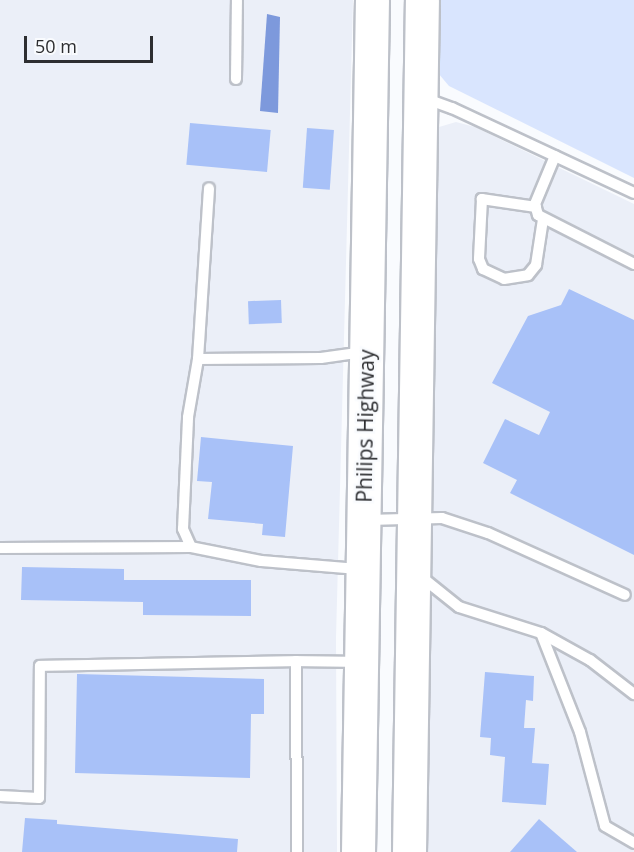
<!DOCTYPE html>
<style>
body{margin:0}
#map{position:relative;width:634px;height:852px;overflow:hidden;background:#f9fbfe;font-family:"Open Sans",sans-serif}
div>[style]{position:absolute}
.built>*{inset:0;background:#ebeff8}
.green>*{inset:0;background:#d9e5fe}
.water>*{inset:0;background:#7d99dc}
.building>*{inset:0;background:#a8c1f8;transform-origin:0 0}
.roads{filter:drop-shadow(2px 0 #bdc1c9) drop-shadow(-2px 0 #bdc1c9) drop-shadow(0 2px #bdc1c9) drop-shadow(0 -2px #bdc1c9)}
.service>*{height:10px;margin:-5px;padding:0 5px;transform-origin:5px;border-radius:5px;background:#fff}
.primary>*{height:33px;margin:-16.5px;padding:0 16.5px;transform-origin:16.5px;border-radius:16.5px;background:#fff}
span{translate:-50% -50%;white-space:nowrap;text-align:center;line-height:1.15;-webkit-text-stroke:5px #f9fbfe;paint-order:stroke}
.street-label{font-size:21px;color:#2d2e31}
.scale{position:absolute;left:24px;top:36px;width:129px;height:27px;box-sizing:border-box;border:3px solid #2d2e31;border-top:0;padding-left:8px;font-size:18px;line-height:21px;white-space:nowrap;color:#2d2e31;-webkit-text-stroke:4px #f9fbfe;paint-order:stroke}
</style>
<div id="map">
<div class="built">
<i style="clip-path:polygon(0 0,353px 0,336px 638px,337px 852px,0 852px)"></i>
<i style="clip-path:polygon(456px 122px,475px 127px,634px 204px,634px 852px,427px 852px,433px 142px,439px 127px)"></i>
</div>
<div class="green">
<i style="clip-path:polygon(439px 0,634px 0,634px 178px,449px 86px,438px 73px)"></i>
</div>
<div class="water">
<i style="clip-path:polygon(267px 14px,280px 17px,278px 113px,260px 111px)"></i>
</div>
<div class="building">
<i style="left:190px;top:123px;width:81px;height:42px;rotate:5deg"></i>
<i style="left:307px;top:128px;width:27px;height:60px;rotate:4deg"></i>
<i style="clip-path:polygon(569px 289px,634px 320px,634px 555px,510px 493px,517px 480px,483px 463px,505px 419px,539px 435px,550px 412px,492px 383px,528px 316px,561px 305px)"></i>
<i style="left:281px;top:300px;width:23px;height:33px;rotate:88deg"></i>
<i style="clip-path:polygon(201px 437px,293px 446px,285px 537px,262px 535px,263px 524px,208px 519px,212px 482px,197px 481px)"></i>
<i style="clip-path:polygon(22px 567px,124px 569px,124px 580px,251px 580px,251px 616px,143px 615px,143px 602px,21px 600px)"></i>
<i style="clip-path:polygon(485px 672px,534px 676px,533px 701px,526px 700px,524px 728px,535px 728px,532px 763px,549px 764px,546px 805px,502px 802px,505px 757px,490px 755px,491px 738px,480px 737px)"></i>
<i style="clip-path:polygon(77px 674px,264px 679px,264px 714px,251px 714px,250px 778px,75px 773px)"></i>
<i style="clip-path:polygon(25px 818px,57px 820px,57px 824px,238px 839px,237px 852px,22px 852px)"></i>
<i style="clip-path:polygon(539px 819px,577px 852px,510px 852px)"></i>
</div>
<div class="roads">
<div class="service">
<i style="left:236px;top:79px;width:79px;rotate:-89.3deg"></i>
<i style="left:424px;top:98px;width:30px;rotate:20deg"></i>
<i style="left:452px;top:108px;width:201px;rotate:25deg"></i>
<i style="left:555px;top:156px;width:52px;rotate:112.6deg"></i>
<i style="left:535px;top:204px;width:11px;rotate:75deg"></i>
<i style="left:538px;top:215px;width:108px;rotate:27deg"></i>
<i style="left:536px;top:207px;width:55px;rotate:-171.6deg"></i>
<i style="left:482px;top:199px;width:60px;rotate:92.9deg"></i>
<i style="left:479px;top:259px;width:11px;rotate:68deg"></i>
<i style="left:483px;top:269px;width:23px;rotate:25deg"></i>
<i style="left:504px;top:279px;width:24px;rotate:-9deg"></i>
<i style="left:528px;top:275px;width:13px;rotate:-51deg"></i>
<i style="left:536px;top:265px;width:47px;rotate:-81.3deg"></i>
<i style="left:198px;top:359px;width:171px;rotate:-86.3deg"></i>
<i style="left:368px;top:520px;width:74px;rotate:-1.5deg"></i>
<i style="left:442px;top:518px;width:48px;rotate:18.1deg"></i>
<i style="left:488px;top:533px;width:150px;rotate:24.3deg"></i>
<i style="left:0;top:548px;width:191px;rotate:-0.3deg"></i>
<i style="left:358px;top:569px;width:97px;rotate:-175.3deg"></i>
<i style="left:261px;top:561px;width:71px;rotate:-168.7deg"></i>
<i style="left:191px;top:547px;width:20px;rotate:-114deg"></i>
<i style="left:183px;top:529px;width:112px;rotate:-87.4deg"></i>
<i style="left:188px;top:417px;width:59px;rotate:-80.2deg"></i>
<i style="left:198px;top:359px;width:123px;rotate:-0.5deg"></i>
<i style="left:321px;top:358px;width:42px;rotate:-8.1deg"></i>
<i style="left:419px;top:575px;width:51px;rotate:38.7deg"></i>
<i style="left:459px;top:607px;width:86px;rotate:17.6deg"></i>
<i style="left:541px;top:633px;width:56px;rotate:28.9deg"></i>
<i style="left:590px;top:660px;width:56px;rotate:37.7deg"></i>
<i style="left:541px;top:633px;width:106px;rotate:68.5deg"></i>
<i style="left:580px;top:732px;width:97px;rotate:75.1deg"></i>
<i style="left:605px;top:826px;width:34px;rotate:30deg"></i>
<i style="left:0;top:796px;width:39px;rotate:3deg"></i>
<i style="left:39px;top:798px;width:132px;rotate:-89.6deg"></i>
<i style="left:40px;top:666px;width:256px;rotate:-1.1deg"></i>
<i style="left:297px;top:852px;width:191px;rotate:-90.3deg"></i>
<i style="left:296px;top:661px;width:63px;rotate:0.9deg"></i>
</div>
<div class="primary">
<i style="left:358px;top:852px;width:852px;rotate:-89.06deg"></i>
<i style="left:409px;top:852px;width:852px;rotate:-89.13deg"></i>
</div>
</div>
<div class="street-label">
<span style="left:365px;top:426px;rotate:-89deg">Philips Highway</span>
</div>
<div class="scale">50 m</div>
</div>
